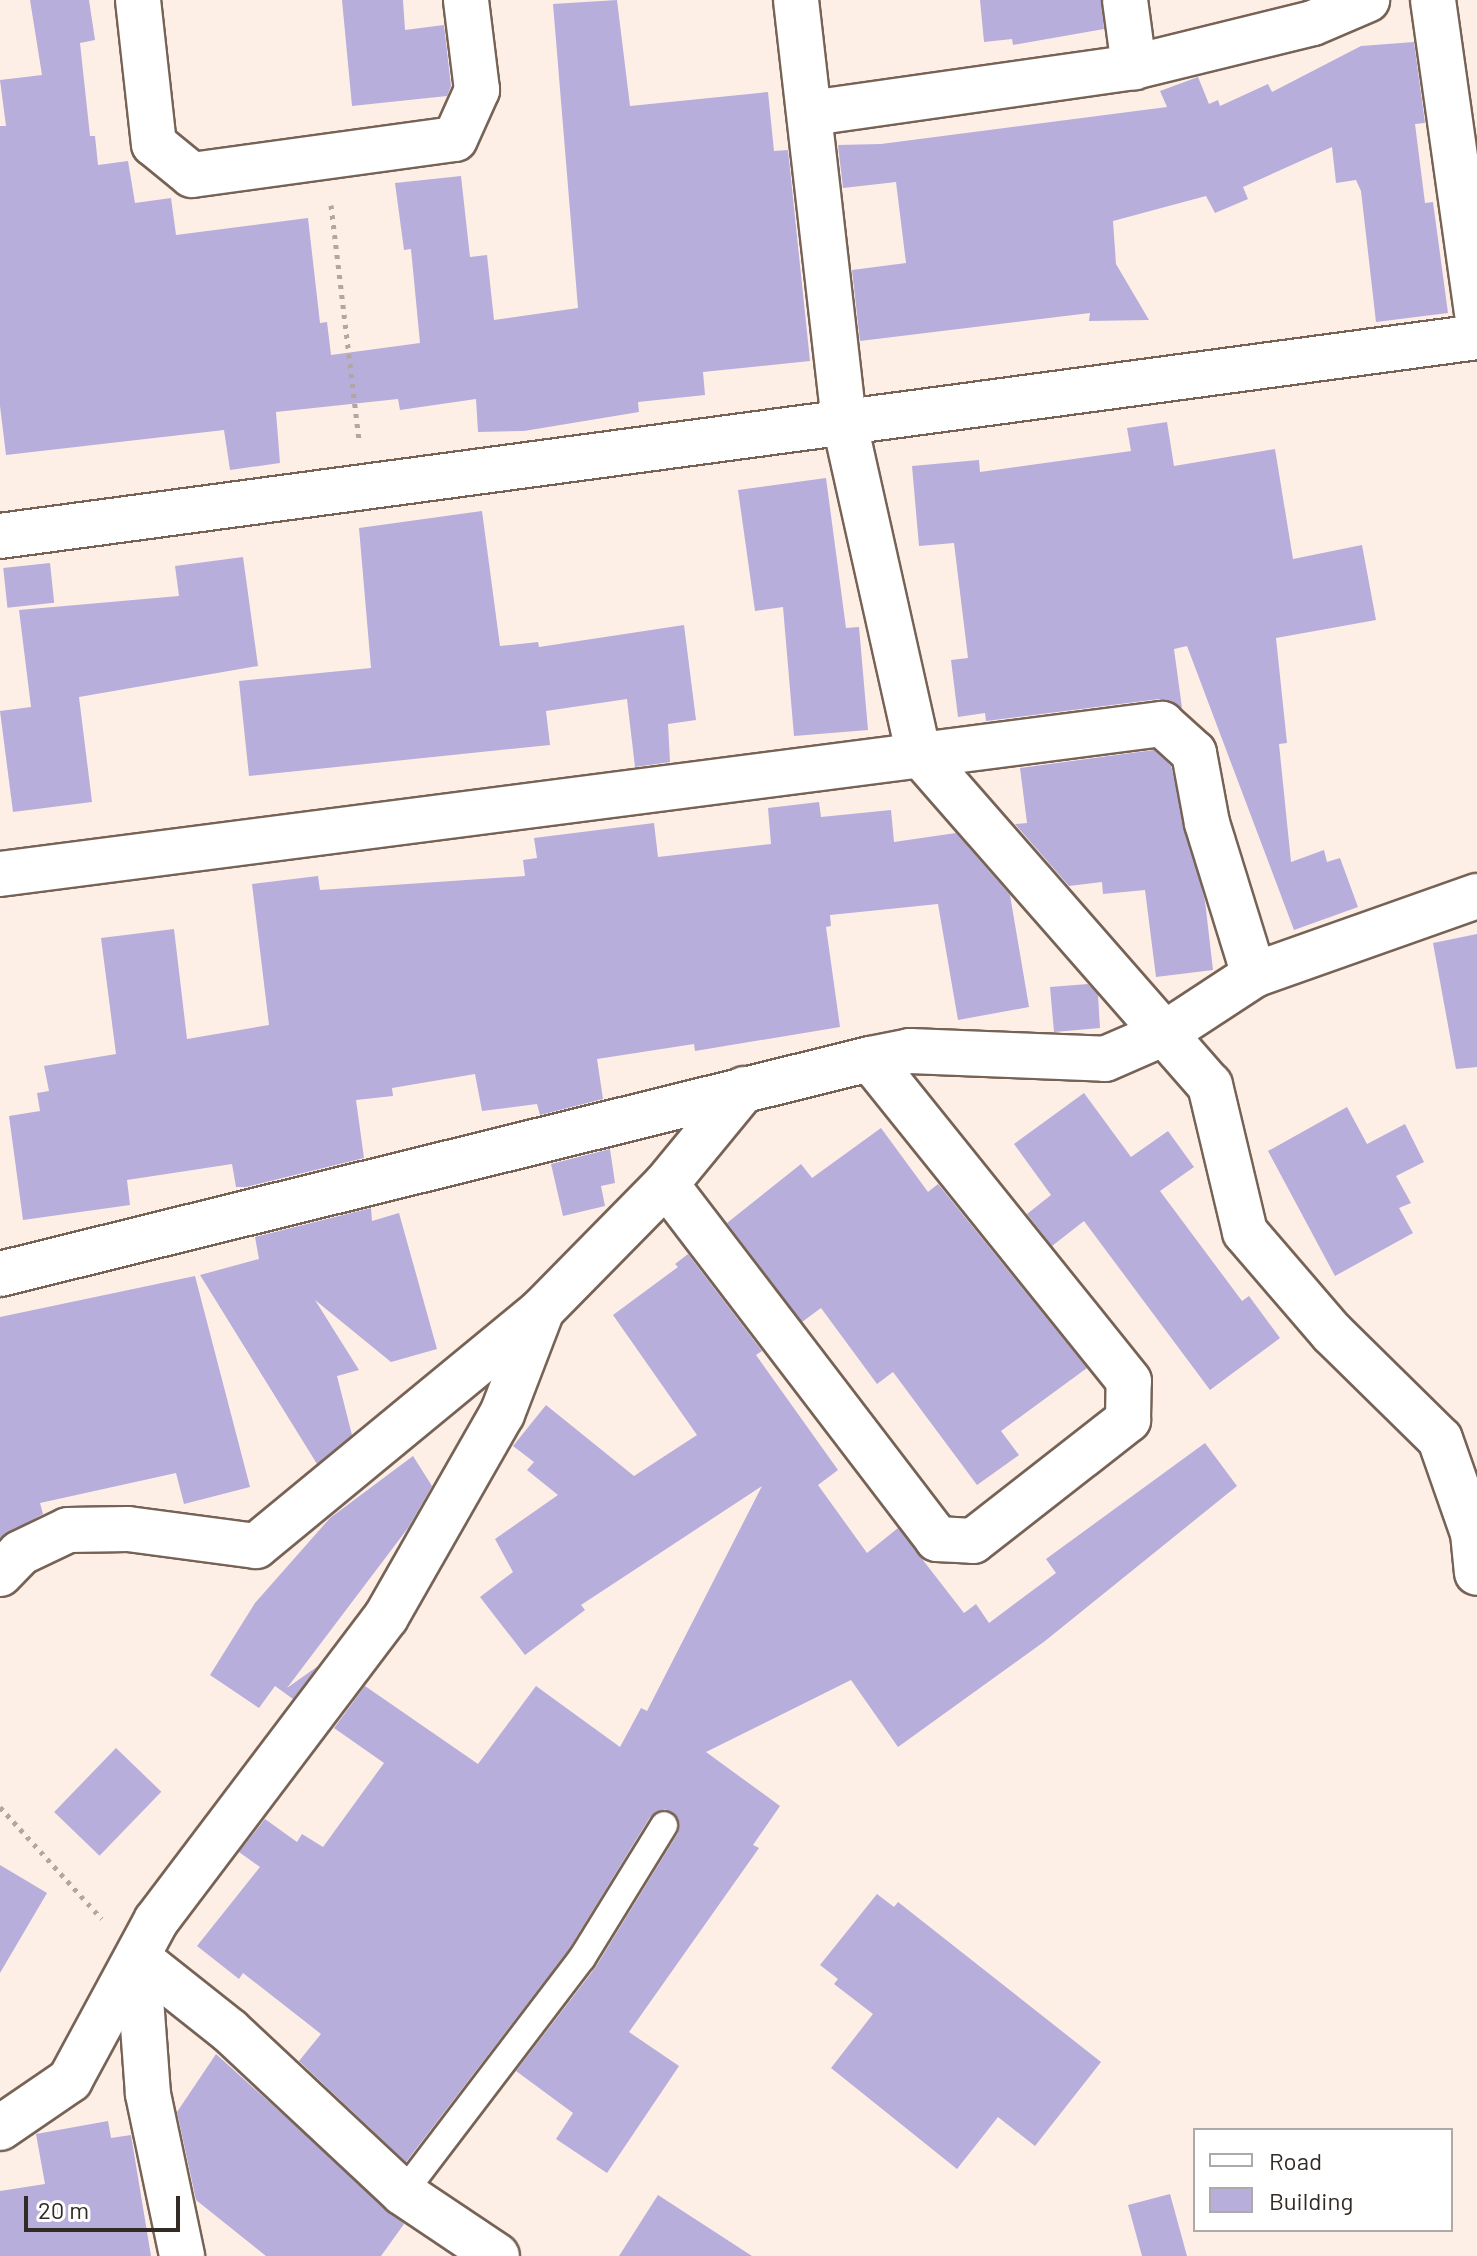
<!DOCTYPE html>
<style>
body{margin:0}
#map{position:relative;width:1477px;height:2256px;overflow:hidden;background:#fdefe6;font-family:Barlow,sans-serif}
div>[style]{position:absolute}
.building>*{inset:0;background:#b7aedc;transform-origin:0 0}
.path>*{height:5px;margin-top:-2.5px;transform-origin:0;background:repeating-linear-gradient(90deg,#b2a69f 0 4px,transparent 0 10px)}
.roads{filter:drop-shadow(2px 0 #776356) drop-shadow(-2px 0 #776356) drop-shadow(0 2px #776356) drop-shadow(0 -2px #776356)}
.service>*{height:26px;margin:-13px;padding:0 13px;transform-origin:13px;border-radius:13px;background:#fff}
.minor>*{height:44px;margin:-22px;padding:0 22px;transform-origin:22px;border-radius:22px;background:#fff}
.tertiary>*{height:44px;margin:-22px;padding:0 22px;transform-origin:22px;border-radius:22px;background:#fff}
span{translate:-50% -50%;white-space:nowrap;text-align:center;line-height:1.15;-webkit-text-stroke:7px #fff;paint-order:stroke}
.legend{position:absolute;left:1193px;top:2128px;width:260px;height:104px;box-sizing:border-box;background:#fff;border:2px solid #adaaa7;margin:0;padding:10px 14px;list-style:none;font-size:24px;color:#322a24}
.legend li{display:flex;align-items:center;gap:16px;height:40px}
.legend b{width:40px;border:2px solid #adaaa7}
.scale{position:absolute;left:24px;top:2196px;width:156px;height:36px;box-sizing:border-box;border:4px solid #322a24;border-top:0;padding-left:10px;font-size:24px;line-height:28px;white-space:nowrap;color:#322a24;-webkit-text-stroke:6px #fff;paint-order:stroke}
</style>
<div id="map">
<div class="building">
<i style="clip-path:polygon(30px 0,89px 0,95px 40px,80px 43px,90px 136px,95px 136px,98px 165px,128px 161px,135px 203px,171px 198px,176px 235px,308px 218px,320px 323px,327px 322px,331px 355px,420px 343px,411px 249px,404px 250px,395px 183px,461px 176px,470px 257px,487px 255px,494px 320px,578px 308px,553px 4px,617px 0,630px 106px,768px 92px,774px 151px,788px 150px,810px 361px,703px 372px,705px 395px,638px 402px,639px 412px,524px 431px,478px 432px,476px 399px,400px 410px,398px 399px,276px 412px,280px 463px,230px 470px,224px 430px,6px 455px,0 406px,0 126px,6px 126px,0 80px,42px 75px)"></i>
<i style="clip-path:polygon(342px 0,403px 0,405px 30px,444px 25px,451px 86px,447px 96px,352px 106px)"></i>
<i style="clip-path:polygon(980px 0,1101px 0,1104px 29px,1013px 45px,1012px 39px,984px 42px)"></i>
<i style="clip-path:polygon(1414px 42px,1425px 123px,1415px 124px,1425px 203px,1433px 202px,1448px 313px,1376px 322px,1361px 191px,1356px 180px,1336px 183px,1332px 147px,1243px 187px,1248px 199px,1215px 213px,1206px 196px,1113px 221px,1116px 264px,1149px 320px,1089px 321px,1090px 313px,860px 341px,852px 270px,906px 263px,896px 182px,843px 188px,838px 145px,881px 144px,1167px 107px,1160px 91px,1198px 77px,1209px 104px,1218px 100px,1220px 106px,1268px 84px,1272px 92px,1361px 46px)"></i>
<i style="clip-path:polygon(1167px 422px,1174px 466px,1275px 449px,1293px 559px,1362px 545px,1376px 620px,1276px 638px,1287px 743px,1279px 744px,1291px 862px,1324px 850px,1327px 862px,1340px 858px,1358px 907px,1294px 930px,1187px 646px,1174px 649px,1182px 708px,1159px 699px,986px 721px,985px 713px,958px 717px,951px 660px,968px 658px,954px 543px,919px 546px,912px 466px,979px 460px,980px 472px,1131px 451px,1127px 428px)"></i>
<i style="clip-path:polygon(826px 478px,846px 628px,859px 627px,868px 730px,794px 736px,783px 607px,755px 611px,738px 490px)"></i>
<i style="clip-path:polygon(482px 511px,500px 646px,538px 642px,539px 647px,684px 625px,696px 720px,668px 724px,670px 762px,635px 767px,627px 699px,546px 711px,550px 745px,249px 776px,239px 681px,371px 668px,359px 528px)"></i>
<i style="clip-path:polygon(243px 557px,258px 666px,79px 697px,92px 802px,13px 812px,0 711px,31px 707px,19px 610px,179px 596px,175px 566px)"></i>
<i style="left:50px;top:563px;width:40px;height:47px;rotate:84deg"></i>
<i style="clip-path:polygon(1154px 750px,1171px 766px,1205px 901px,1213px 970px,1156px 977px,1145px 890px,1103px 894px,1102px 882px,1069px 886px,1015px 824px,1027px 823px,1020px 768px)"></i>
<i style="clip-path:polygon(819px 802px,821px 817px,891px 810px,894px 842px,956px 833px,1010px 895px,1029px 1007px,958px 1020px,938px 904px,830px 915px,831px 926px,826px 927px,840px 1027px,695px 1051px,694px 1044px,597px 1059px,603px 1099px,540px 1115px,537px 1104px,482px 1111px,475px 1074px,392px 1088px,393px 1096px,356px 1100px,364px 1158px,246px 1187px,236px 1187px,232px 1164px,127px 1180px,130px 1205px,23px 1220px,9px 1116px,40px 1111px,37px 1093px,49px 1091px,44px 1066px,116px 1054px,101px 938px,174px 929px,187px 1039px,269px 1025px,252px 884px,318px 876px,320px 890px,525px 876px,523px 860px,537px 858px,534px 838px,654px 823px,658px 857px,771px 844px,768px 808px)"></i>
<i style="clip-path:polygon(1477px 934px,1477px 1067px,1456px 1069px,1433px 943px)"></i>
<i style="clip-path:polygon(1088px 984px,1098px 995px,1100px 1028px,1054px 1032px,1050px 987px)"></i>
<i style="clip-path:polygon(1084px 1093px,1131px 1157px,1168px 1131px,1194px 1167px,1160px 1191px,1242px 1301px,1249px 1296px,1280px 1338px,1210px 1390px,1084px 1221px,1052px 1246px,1027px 1214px,1051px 1195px,1014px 1144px)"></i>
<i style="clip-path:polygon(1347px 1107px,1367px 1144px,1405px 1124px,1424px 1162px,1396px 1176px,1411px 1203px,1399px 1208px,1413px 1233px,1335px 1276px,1268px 1151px)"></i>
<i style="clip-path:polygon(881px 1128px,928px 1192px,938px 1184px,1087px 1368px,1001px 1431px,1019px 1455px,977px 1485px,893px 1372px,877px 1384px,821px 1308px,802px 1322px,727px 1223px,801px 1164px,812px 1178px)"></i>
<i style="clip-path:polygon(610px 1149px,615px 1183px,601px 1186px,605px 1206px,563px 1216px,551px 1164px)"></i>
<i style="clip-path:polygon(371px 1208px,372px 1221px,399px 1213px,437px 1349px,391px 1362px,315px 1300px,359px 1370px,337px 1376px,352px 1435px,317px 1464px,200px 1275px,259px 1259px,255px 1237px)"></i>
<i style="clip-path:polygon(688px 1254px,762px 1351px,756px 1355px,838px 1470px,818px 1485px,867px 1553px,898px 1528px,964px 1613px,976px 1604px,989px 1623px,1056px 1573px,1046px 1559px,1205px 1443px,1237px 1486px,1045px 1641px,898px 1747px,851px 1680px,706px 1752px,780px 1806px,753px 1845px,759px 1848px,629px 2032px,679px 2066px,607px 2173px,556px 2139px,573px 2113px,516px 2071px,595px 1968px,678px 1833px,678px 1818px,665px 1809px,650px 1817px,569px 1949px,406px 2162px,299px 2061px,321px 2034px,243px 1973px,239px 1979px,197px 1946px,260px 1867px,239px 1852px,265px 1819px,297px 1842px,302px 1834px,323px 1847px,384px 1763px,334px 1728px,365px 1686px,478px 1764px,536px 1686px,620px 1747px,641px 1708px,647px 1711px,762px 1486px,581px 1605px,585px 1610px,525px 1655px,480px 1597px,513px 1572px,495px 1539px,558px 1495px,527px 1470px,534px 1462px,513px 1446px,546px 1405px,634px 1476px,697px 1435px,613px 1315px,678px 1267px,675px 1264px)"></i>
<i style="clip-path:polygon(195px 1276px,250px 1487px,184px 1504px,176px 1473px,40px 1503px,43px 1514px,0 1538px,0 1317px)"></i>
<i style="clip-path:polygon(413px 1456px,432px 1486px,408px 1528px,287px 1688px,318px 1666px,293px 1699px,275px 1686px,259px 1708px,210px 1675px,255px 1603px,330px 1518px)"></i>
<i style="left:116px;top:1748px;width:63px;height:89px;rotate:44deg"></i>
<i style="clip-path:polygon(0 1865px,47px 1893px,0 1973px)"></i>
<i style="clip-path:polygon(877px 1894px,894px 1907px,898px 1902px,1101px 2062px,1035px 2146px,998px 2117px,957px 2169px,831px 2068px,873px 2014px,834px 1984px,838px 1979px,820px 1965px)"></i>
<i style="clip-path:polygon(216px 2054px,404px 2224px,381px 2256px,266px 2256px,196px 2200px,177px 2112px)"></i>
<i style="clip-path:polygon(108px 2121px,111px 2138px,131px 2135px,151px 2256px,0 2256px,0 2191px,45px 2184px,36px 2134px)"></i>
<i style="clip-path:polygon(1170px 2194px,1187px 2256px,1142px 2256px,1128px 2205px)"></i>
<i style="clip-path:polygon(658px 2195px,752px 2256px,619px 2256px)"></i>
</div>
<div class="path">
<i style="left:331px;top:205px;width:238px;rotate:83.2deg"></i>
<i style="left:0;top:1807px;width:151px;rotate:47.7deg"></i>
</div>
<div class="roads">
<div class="service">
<i style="left:403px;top:2193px;width:295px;rotate:-52.7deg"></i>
<i style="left:582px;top:1958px;width:156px;rotate:-58.3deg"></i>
</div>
<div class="minor">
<i style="left:138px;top:0;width:145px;rotate:83.7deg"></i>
<i style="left:154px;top:144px;width:49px;rotate:39.2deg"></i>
<i style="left:192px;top:175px;width:265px;rotate:-7.8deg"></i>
<i style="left:455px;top:139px;width:54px;rotate:-65.8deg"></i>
<i style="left:477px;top:90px;width:91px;rotate:-97deg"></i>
<i style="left:796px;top:0;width:423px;rotate:83.5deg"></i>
<i style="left:844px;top:420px;width:340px;rotate:77.4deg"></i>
<i style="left:918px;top:752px;width:443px;rotate:48.8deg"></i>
<i style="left:1210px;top:1085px;width:151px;rotate:76.6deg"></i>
<i style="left:1245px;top:1232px;width:133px;rotate:49.3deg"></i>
<i style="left:1332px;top:1333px;width:151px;rotate:44.5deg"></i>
<i style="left:1440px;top:1439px;width:100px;rotate:70.7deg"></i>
<i style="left:1473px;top:1533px;width:40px;rotate:84.3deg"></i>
<i style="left:1125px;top:0;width:68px;rotate:82.3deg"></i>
<i style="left:1433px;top:0;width:316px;rotate:82deg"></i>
<i style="left:811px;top:113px;width:326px;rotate:-8.1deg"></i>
<i style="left:1134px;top:67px;width:184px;rotate:-13.8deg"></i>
<i style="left:1313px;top:23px;width:59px;rotate:-23.1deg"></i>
<i style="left:0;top:874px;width:1172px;rotate:-7.36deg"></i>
<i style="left:1162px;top:724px;width:43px;rotate:42.2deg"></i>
<i style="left:1194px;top:753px;width:71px;rotate:79.5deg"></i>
<i style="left:1207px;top:823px;width:159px;rotate:72.8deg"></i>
<i style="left:666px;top:1184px;width:447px;rotate:52.6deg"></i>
<i style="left:937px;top:1539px;width:36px;rotate:3deg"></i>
<i style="left:973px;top:1541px;width:197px;rotate:-38deg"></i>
<i style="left:1128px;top:1420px;width:39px;rotate:-89deg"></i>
<i style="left:1129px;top:1381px;width:413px;rotate:-128.8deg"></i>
<i style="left:0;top:1274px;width:896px;rotate:-13.88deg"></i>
<i style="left:870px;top:1059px;width:41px;rotate:-11.3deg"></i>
<i style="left:910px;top:1051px;width:195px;rotate:2.3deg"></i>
<i style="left:1105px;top:1059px;width:68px;rotate:-23.5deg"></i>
<i style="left:1167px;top:1032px;width:104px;rotate:-33.2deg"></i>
<i style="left:1254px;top:975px;width:237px;rotate:-19.5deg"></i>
<i style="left:0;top:1574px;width:29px;rotate:-46deg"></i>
<i style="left:20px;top:1553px;width:53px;rotate:-25.6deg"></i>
<i style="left:68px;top:1530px;width:60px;rotate:-1deg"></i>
<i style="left:128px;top:1529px;width:129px;rotate:7.6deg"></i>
<i style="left:256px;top:1546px;width:368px;rotate:-39.5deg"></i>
<i style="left:138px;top:1958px;width:117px;rotate:38.4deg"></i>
<i style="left:230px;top:2031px;width:237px;rotate:43.1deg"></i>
<i style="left:403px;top:2193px;width:113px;rotate:33.8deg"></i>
<i style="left:138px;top:1958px;width:136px;rotate:85.8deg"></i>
<i style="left:148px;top:2094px;width:166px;rotate:78.1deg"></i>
<i style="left:0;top:2128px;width:85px;rotate:-34.4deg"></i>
<i style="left:70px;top:2080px;width:181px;rotate:-61.6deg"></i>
<i style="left:156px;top:1921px;width:381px;rotate:-52.9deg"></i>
<i style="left:386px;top:1617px;width:234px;rotate:-60.3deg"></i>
<i style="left:502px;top:1414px;width:111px;rotate:-69deg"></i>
<i style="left:542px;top:1310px;width:177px;rotate:-45.5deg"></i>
<i style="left:666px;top:1184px;width:123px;rotate:-50.6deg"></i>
</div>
<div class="tertiary">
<i style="left:0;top:536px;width:1490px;rotate:-7.67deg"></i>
</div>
</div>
<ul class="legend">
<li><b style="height:10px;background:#fff"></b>Road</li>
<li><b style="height:22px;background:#b7aedc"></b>Building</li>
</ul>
<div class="scale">20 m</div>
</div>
